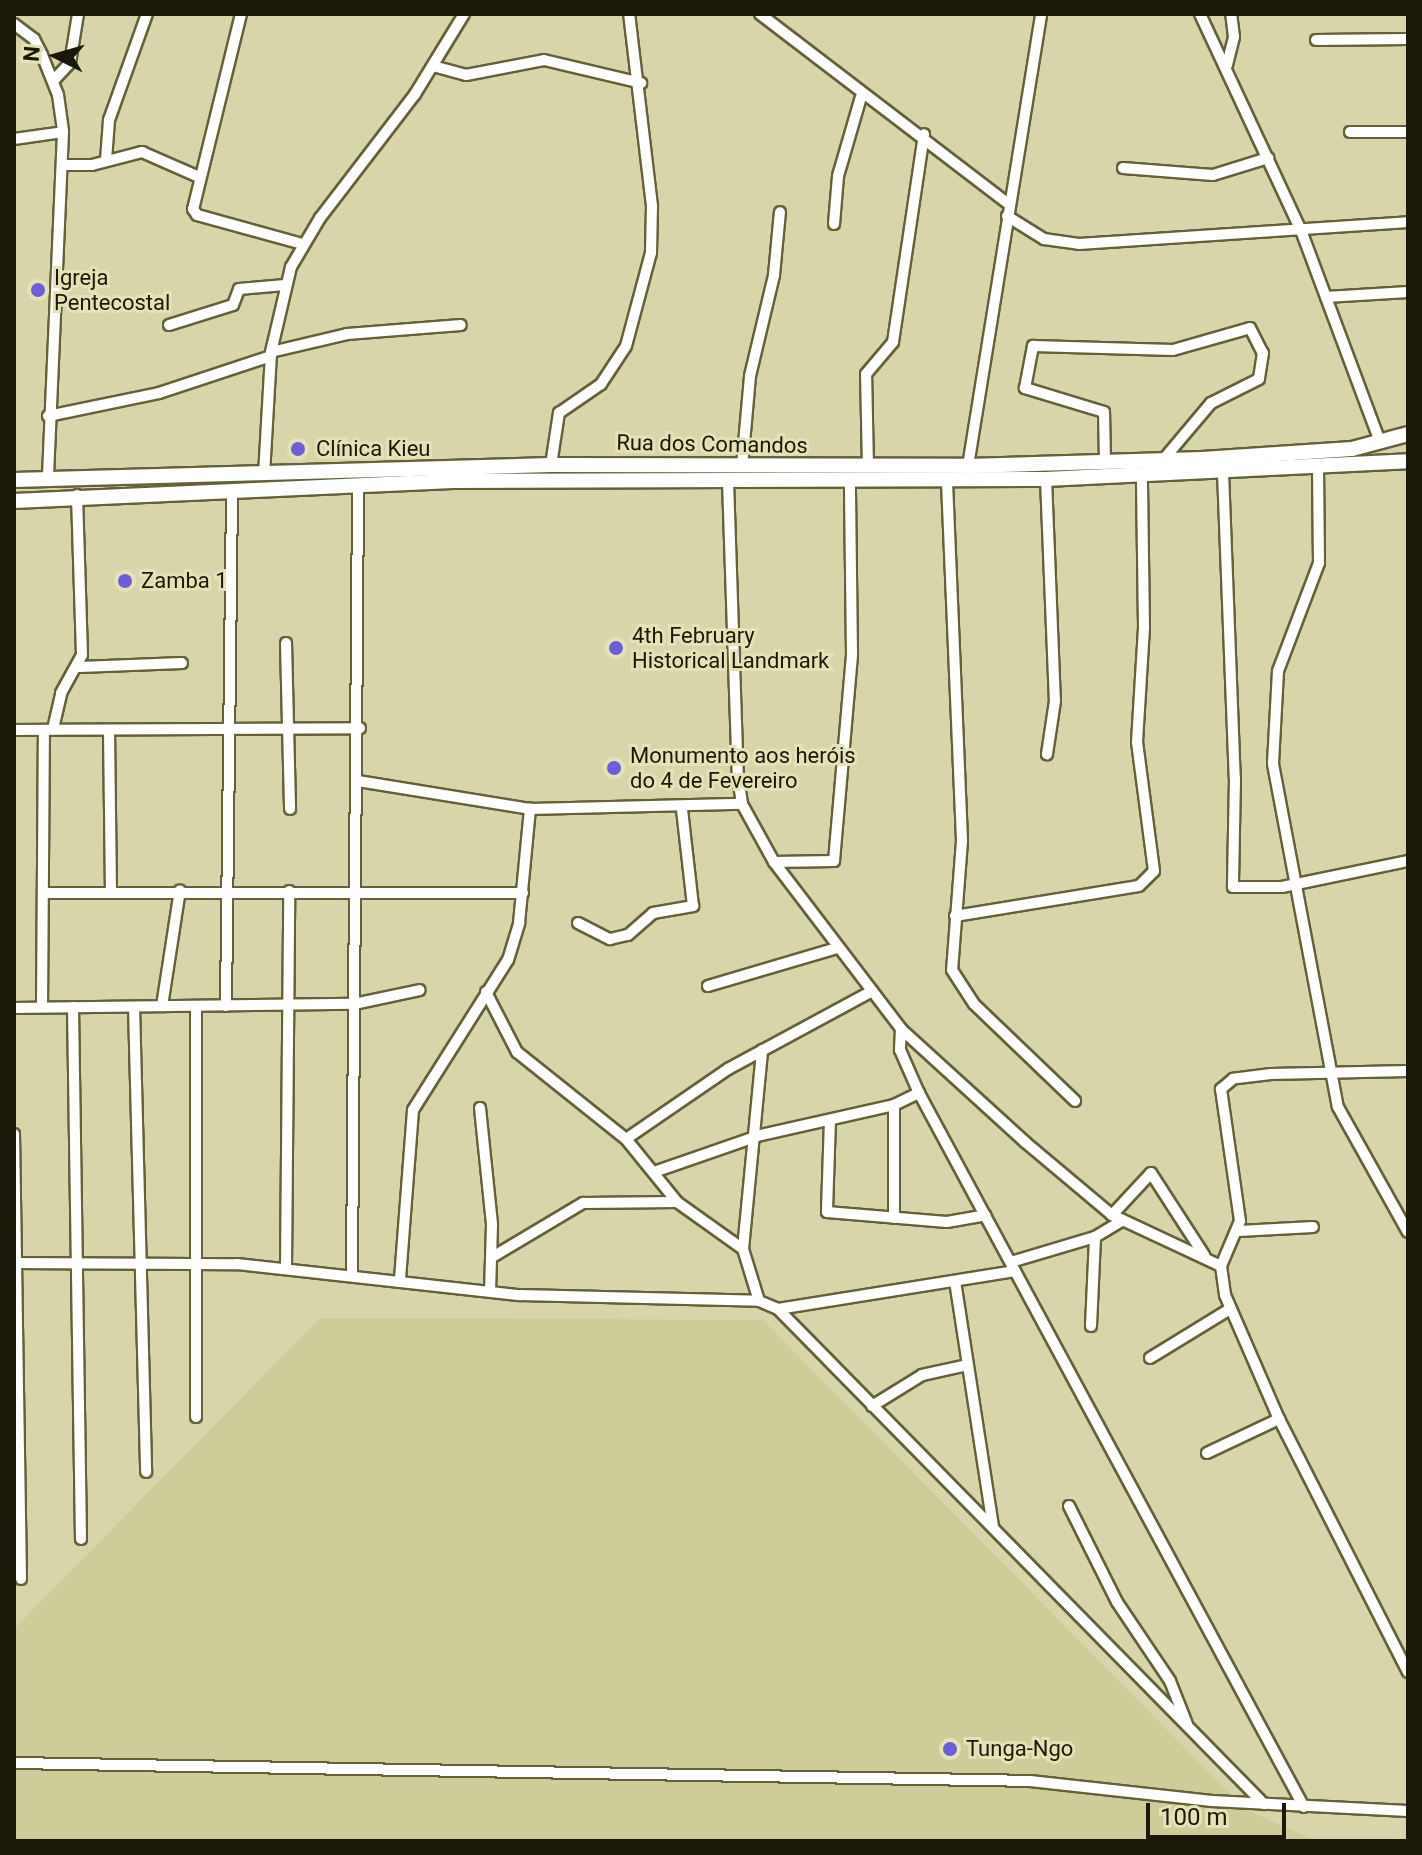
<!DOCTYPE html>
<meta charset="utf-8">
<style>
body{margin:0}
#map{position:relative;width:1422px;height:1855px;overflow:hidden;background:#d7d5a9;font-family:Roboto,sans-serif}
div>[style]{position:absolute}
.built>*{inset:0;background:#cecc98}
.roads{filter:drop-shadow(2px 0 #646139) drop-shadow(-2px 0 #646139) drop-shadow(0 2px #646139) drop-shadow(0 -2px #646139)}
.minor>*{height:10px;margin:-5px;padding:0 5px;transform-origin:5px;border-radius:5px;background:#fff}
.secondary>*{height:14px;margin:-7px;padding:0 7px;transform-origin:7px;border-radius:7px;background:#fff}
.dots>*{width:22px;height:22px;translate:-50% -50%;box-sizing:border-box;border:4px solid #e4e2b6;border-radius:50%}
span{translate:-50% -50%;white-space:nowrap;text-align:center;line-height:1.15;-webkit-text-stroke:6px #e4e2b6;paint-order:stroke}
.poi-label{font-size:22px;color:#1a1909}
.left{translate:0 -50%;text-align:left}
.street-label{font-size:22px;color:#1a1909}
.frame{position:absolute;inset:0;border:16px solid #1a1909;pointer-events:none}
.north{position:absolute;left:16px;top:16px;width:80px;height:80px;-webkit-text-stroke:6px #e4e2b6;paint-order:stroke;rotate:275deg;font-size:22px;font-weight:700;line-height:32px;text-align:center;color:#1a1909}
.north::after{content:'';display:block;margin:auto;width:28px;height:36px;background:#1a1909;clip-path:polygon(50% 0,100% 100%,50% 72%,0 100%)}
.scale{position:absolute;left:1146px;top:1803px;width:140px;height:36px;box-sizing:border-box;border:4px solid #1a1909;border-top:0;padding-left:10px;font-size:24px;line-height:28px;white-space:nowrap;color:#1a1909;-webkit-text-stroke:6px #e4e2b6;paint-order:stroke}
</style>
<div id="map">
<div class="built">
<i style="clip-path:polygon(320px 1318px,763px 1320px,1245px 1809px,1316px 1841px,14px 1841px,14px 1629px)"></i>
</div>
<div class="roads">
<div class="minor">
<i style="left:241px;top:14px;width:201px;rotate:103.8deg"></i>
<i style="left:193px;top:209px;width:7px;rotate:56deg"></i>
<i style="left:197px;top:215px;width:109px;rotate:15.4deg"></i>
<i style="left:760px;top:14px;width:311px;rotate:37.4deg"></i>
<i style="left:1200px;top:14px;width:242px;rotate:65deg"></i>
<i style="left:1302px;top:233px;width:223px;rotate:69.5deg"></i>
<i style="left:14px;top:24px;width:25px;rotate:37deg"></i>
<i style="left:34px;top:39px;width:18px;rotate:63deg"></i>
<i style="left:42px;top:55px;width:43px;rotate:68.2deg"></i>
<i style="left:58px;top:95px;width:37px;rotate:82deg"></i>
<i style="left:63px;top:132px;width:348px;rotate:92.5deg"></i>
<i style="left:1316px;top:40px;width:92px;rotate:-0.6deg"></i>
<i style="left:1227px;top:65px;width:29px;rotate:-76deg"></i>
<i style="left:1234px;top:37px;width:23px;rotate:-97deg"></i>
<i style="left:433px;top:66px;width:34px;rotate:15deg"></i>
<i style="left:466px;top:75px;width:79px;rotate:-10.9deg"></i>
<i style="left:544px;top:60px;width:100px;rotate:13.3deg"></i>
<i style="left:53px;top:81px;width:25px;rotate:-47deg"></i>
<i style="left:70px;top:63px;width:50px;rotate:-80.7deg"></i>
<i style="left:1350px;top:132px;width:58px"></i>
<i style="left:14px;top:139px;width:49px;rotate:-8.1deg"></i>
<i style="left:106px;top:160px;width:40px;rotate:-85.7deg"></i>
<i style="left:109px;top:120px;width:113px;rotate:-70.3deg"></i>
<i style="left:65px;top:165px;width:27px"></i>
<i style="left:92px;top:165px;width:52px;rotate:-14.6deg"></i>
<i style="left:142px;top:152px;width:62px;rotate:23.7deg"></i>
<i style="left:1123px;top:168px;width:90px;rotate:4.4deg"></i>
<i style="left:1213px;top:175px;width:58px;rotate:-17.2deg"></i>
<i style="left:1007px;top:216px;width:44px;rotate:31.9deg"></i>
<i style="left:1044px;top:239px;width:35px;rotate:8deg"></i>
<i style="left:1079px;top:244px;width:330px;rotate:-3.8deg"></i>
<i style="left:834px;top:224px;width:48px;rotate:-85.2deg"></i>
<i style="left:838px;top:176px;width:82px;rotate:-73.8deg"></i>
<i style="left:1326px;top:297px;width:82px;rotate:-3.5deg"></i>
<i style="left:169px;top:325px;width:67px;rotate:-17.4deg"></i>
<i style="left:233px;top:305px;width:17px;rotate:-69deg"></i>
<i style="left:239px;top:289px;width:46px;rotate:-5deg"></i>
<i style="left:271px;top:352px;width:78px;rotate:-13.3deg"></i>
<i style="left:347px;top:334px;width:114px;rotate:-4.5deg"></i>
<i style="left:48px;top:416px;width:113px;rotate:-11.7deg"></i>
<i style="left:159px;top:393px;width:118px;rotate:-18.3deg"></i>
<i style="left:1105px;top:462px;width:50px;rotate:-91.1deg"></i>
<i style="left:1104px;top:412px;width:83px;rotate:-163.1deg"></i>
<i style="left:1025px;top:388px;width:43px;rotate:-79.2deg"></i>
<i style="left:1033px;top:346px;width:140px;rotate:1.6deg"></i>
<i style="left:1173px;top:350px;width:80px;rotate:-15.9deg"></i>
<i style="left:1250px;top:328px;width:28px;rotate:63deg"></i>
<i style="left:1263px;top:353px;width:26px;rotate:99deg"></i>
<i style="left:1259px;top:379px;width:54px;rotate:153.4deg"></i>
<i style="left:1211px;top:403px;width:75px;rotate:130.1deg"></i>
<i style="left:551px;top:465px;width:53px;rotate:-81.3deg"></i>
<i style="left:559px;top:413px;width:51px;rotate:-34.6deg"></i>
<i style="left:601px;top:384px;width:45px;rotate:-56.7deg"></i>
<i style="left:626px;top:346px;width:96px;rotate:-75deg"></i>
<i style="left:651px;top:253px;width:47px;rotate:-88.8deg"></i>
<i style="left:652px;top:206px;width:193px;rotate:-96.8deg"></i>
<i style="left:742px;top:466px;width:90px;rotate:-84.9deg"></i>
<i style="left:750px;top:376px;width:104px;rotate:-76.6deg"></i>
<i style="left:774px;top:275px;width:63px;rotate:-84.6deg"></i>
<i style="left:968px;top:466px;width:458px;rotate:-80.8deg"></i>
<i style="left:868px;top:467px;width:93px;rotate:-91.2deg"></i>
<i style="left:866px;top:374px;width:42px;rotate:-49.8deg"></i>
<i style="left:893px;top:342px;width:210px;rotate:-81.5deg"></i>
<i style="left:1318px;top:468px;width:95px;rotate:89.4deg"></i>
<i style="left:1319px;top:563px;width:116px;rotate:110.8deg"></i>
<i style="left:1278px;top:671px;width:93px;rotate:93.1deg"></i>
<i style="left:1273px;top:764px;width:349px;rotate:79.3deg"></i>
<i style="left:1338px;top:1107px;width:143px;rotate:60.8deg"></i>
<i style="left:1223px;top:472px;width:306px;rotate:87.8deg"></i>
<i style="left:1235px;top:778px;width:109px;rotate:91.1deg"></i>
<i style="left:1233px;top:887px;width:49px"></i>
<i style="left:1282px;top:887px;width:129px;rotate:-11.7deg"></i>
<i style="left:264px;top:475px;width:123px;rotate:-86.7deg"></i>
<i style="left:271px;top:352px;width:87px;rotate:-76.8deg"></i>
<i style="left:291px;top:267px;width:57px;rotate:-59.4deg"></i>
<i style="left:320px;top:218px;width:156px;rotate:-52.5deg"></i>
<i style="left:415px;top:94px;width:94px;rotate:-58.5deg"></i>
<i style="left:1046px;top:479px;width:222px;rotate:87.7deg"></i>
<i style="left:1055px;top:701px;width:54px;rotate:98.6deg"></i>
<i style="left:728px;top:481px;width:297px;rotate:88.1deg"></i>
<i style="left:738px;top:778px;width:26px;rotate:81deg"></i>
<i style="left:742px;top:804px;width:66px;rotate:61.1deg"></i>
<i style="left:774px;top:862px;width:210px;rotate:52.7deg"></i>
<i style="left:901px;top:1029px;width:168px;rotate:42.3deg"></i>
<i style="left:1025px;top:1142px;width:114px;rotate:40deg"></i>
<i style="left:1112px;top:1215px;width:120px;rotate:25.1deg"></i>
<i style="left:947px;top:482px;width:359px;rotate:87.6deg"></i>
<i style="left:962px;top:841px;width:129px;rotate:94.4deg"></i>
<i style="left:952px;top:970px;width:40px;rotate:57.1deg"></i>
<i style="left:974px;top:1004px;width:140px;rotate:43.8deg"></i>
<i style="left:286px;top:643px;width:166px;rotate:88.6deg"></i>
<i style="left:80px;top:667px;width:102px;rotate:-2.2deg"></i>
<i style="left:53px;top:729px;width:37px;rotate:-77deg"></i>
<i style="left:61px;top:693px;width:43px;rotate:-61.1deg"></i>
<i style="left:82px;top:655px;width:160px;rotate:-91.8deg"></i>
<i style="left:14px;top:730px;width:346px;rotate:-0.3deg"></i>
<i style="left:109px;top:730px;width:159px;rotate:89.3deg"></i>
<i style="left:358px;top:781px;width:174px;rotate:9.2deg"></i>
<i style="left:530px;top:809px;width:212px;rotate:-1.4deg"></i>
<i style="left:774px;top:862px;width:60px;rotate:-1deg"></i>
<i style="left:834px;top:861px;width:207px;rotate:-85deg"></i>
<i style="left:852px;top:655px;width:173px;rotate:-90.7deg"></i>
<i style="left:44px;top:893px;width:479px"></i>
<i style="left:955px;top:916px;width:186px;rotate:-9.3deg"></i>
<i style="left:1139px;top:886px;width:21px;rotate:-45deg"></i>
<i style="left:1154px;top:871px;width:130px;rotate:-97.5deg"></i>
<i style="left:1137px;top:742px;width:115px;rotate:-86.5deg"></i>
<i style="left:1144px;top:627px;width:151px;rotate:-90.8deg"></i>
<i style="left:578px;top:923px;width:36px;rotate:27deg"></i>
<i style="left:610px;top:939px;width:18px;rotate:-13deg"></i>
<i style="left:628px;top:935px;width:33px;rotate:-41deg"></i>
<i style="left:653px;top:913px;width:41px;rotate:-9.9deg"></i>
<i style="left:693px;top:906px;width:97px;rotate:-96.5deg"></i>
<i style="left:708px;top:986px;width:134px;rotate:-16.4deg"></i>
<i style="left:486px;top:992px;width:68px;rotate:62.7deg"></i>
<i style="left:517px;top:1052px;width:139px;rotate:38.6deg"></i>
<i style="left:626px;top:1139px;width:81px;rotate:51deg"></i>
<i style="left:677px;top:1202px;width:81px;rotate:35.5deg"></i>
<i style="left:162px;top:1006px;width:117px;rotate:-81.2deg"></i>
<i style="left:196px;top:1006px;width:411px;rotate:90deg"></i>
<i style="left:226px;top:1006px;width:515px;rotate:-89.33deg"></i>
<i style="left:42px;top:1007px;width:277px;rotate:-89.6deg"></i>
<i style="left:73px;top:1007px;width:532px;rotate:89.14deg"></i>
<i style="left:134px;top:1007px;width:465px;rotate:88.5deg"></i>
<i style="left:14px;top:1008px;width:340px;rotate:-0.7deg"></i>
<i style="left:354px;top:1004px;width:67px;rotate:-12deg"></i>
<i style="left:901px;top:1029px;width:21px;rotate:93deg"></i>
<i style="left:900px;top:1050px;width:47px;rotate:66.2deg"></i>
<i style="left:919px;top:1093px;width:811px;rotate:61.67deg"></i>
<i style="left:1408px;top:1071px;width:137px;rotate:178.7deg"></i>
<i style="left:1271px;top:1074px;width:38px;rotate:173deg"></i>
<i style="left:1233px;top:1079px;width:16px;rotate:140deg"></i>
<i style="left:1221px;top:1089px;width:133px;rotate:81.8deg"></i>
<i style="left:1240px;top:1221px;width:49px;rotate:112.9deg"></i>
<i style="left:1221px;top:1266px;width:29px;rotate:82deg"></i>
<i style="left:1225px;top:1295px;width:135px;rotate:66.5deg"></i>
<i style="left:1279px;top:1419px;width:284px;rotate:63deg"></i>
<i style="left:894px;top:1105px;width:113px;rotate:90deg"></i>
<i style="left:480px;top:1108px;width:118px;rotate:84.1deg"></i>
<i style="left:492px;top:1225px;width:66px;rotate:91.7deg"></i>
<i style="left:830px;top:1120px;width:92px;rotate:91.9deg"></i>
<i style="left:827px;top:1212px;width:120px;rotate:4.8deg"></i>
<i style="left:947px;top:1222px;width:39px;rotate:-10deg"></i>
<i style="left:14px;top:1134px;width:445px;rotate:89.1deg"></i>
<i style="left:626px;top:1139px;width:124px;rotate:-34.5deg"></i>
<i style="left:728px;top:1069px;width:164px;rotate:-28.4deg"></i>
<i style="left:654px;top:1172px;width:113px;rotate:-19.1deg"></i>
<i style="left:761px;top:1135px;width:136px;rotate:-12.7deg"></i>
<i style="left:894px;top:1105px;width:28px;rotate:-26deg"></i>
<i style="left:1112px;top:1215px;width:57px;rotate:-47.1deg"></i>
<i style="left:1151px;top:1173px;width:98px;rotate:57.1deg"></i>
<i style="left:1239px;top:1231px;width:74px;rotate:-3.1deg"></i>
<i style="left:494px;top:1256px;width:104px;rotate:-30.8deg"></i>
<i style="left:583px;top:1203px;width:94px;rotate:-0.6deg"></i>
<i style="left:1011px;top:1262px;width:88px;rotate:-16.6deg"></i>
<i style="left:1095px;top:1237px;width:31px;rotate:-31deg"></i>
<i style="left:14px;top:1263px;width:223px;rotate:0.3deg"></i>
<i style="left:237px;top:1264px;width:285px;rotate:6.3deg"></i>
<i style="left:520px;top:1295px;width:239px;rotate:1.4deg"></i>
<i style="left:759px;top:1301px;width:21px;rotate:23deg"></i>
<i style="left:778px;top:1309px;width:694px;rotate:45.53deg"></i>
<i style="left:286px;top:1268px;width:377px;rotate:-89.5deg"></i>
<i style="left:352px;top:1273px;width:789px;rotate:-89.56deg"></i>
<i style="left:400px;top:1279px;width:169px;rotate:-85.6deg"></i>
<i style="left:413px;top:1110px;width:178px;rotate:-57.7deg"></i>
<i style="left:508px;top:960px;width:39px;rotate:-73deg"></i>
<i style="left:519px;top:923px;width:115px;rotate:-84.5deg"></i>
<i style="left:955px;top:1281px;width:249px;rotate:81.2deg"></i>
<i style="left:759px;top:1301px;width:54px;rotate:-107.1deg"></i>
<i style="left:743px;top:1249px;width:200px;rotate:-84.5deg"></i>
<i style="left:778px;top:1309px;width:240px;rotate:-9.1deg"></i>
<i style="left:1091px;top:1326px;width:89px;rotate:-87.4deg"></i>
<i style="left:1150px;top:1358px;width:94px;rotate:-31.5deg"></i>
<i style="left:872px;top:1406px;width:59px;rotate:-31.8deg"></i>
<i style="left:922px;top:1375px;width:46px;rotate:-12.5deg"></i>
<i style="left:1207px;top:1453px;width:80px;rotate:-25.3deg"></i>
<i style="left:1069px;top:1506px;width:107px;rotate:63.4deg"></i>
<i style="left:1117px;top:1602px;width:95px;rotate:56.1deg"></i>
<i style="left:1170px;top:1681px;width:46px;rotate:68.4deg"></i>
<i style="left:14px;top:1763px;width:1016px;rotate:1.01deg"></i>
<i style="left:1030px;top:1781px;width:183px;rotate:6.3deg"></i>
<i style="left:1212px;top:1801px;width:196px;rotate:2.9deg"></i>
</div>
<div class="secondary">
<i style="left:14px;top:480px;width:537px;rotate:-1.6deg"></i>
<i style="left:551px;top:465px;width:417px;rotate:0.1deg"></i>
<i style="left:968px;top:466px;width:234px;rotate:-1.7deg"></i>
<i style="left:1202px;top:459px;width:150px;rotate:-3.8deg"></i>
<i style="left:1352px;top:449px;width:58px;rotate:-15deg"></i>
<i style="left:14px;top:501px;width:439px;rotate:-2.6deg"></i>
<i style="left:453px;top:481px;width:593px;rotate:-0.19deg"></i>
<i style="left:1046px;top:479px;width:362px;rotate:-2.8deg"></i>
</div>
</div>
<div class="dots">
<i style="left:38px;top:290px;background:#6d5dd7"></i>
<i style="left:298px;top:449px;background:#6d5dd7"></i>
<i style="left:125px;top:581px;background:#6d5dd7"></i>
<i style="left:616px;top:648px;background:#6d5dd7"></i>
<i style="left:614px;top:768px;background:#6d5dd7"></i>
<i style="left:950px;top:1749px;background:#6d5dd7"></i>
</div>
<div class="poi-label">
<span class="left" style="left:54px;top:290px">Igreja<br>Pentecostal</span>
<span class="left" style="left:316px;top:449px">Clínica Kieu</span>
<span class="left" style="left:141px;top:581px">Zamba 1</span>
<span class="left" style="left:632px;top:648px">4th February<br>Historical Landmark</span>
<span class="left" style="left:630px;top:768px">Monumento aos heróis<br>do 4 de Fevereiro</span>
<span class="left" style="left:966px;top:1749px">Tunga-Ngo</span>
</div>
<div class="street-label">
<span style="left:712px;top:444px;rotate:1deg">Rua dos Comandos</span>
</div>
<div class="frame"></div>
<div class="north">N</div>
<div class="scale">100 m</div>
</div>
